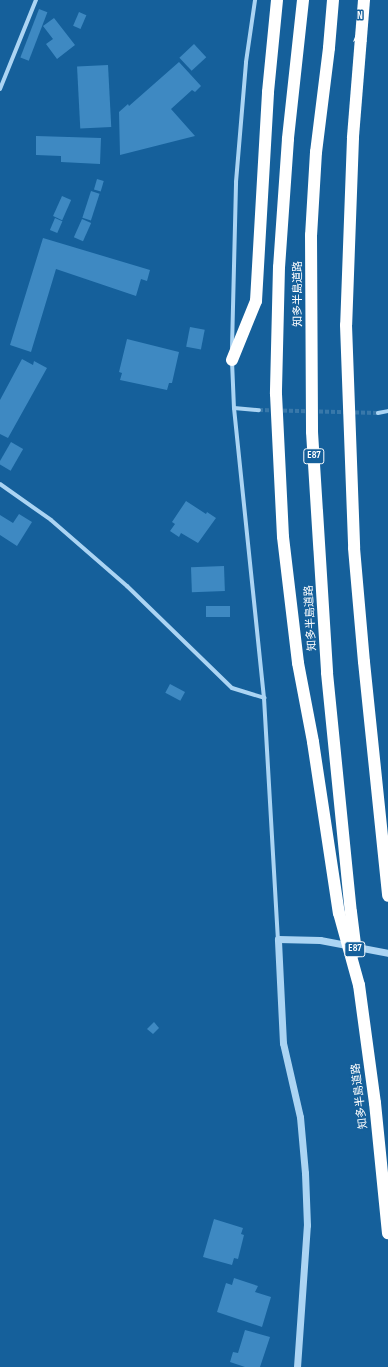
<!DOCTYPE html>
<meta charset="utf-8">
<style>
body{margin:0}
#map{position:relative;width:388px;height:1367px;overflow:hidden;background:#15609b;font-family:"Sofia Sans Condensed","Noto Sans JP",sans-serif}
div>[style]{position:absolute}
.building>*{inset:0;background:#3e89c2;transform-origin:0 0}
.minor-tunnel>*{height:4px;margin-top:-2px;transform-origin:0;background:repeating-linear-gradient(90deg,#3878aa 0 4px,transparent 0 6px)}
.minor>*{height:4px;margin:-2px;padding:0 2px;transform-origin:2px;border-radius:2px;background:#abd4f3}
.tertiary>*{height:7px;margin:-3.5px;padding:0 3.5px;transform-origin:3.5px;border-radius:3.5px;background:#abd4f3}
.motorway>*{height:12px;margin:-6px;padding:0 6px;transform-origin:6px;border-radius:6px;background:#fff}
.motorway-bridge>*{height:12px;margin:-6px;padding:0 6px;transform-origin:6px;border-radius:6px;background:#fff}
span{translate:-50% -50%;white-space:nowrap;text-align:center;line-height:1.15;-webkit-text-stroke:3.5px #15609b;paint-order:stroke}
.shield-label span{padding:1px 3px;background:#15609b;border:1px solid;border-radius:3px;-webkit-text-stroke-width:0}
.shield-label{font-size:10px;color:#fff;font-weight:700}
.street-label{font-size:11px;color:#fff}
.north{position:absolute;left:340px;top:8px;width:40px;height:40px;-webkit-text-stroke:3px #15609b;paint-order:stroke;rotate:0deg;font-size:11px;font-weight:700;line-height:16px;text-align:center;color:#fff}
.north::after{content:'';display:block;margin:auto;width:14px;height:18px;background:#fff;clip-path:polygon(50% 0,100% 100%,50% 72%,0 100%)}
</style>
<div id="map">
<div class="building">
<i style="left:39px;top:9px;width:9px;height:52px;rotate:21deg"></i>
<i style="left:79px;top:12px;width:8px;height:15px;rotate:23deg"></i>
<i style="clip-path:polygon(54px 18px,75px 45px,57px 59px,46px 44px,53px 39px,43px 26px)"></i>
<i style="left:194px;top:44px;width:18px;height:20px;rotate:47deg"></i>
<i style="clip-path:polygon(179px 62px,201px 86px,195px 92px,192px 90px,171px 109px,195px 136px,120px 155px,119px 112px,128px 104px,129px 106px)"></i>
<i style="left:108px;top:65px;width:62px;height:31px;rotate:87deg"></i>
<i style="clip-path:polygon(36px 136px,101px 138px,100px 164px,61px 162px,61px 156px,36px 155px)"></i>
<i style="left:97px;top:179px;width:7px;height:11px;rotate:16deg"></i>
<i style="left:91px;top:191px;width:9px;height:28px;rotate:18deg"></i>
<i style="left:62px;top:196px;width:10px;height:22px;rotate:24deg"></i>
<i style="left:55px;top:218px;width:8px;height:13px;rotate:23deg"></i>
<i style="left:82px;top:219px;width:10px;height:20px;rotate:24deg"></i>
<i style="clip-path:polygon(43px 238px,150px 270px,147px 281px,141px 279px,136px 296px,56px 269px,31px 352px,10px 345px)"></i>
<i style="left:190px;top:327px;width:15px;height:20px;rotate:11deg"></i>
<i style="clip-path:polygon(127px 339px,179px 352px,172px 383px,169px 383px,167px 390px,120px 380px,122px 373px,119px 372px)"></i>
<i style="clip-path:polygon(22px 359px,33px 365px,34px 361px,47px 368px,8px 438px,0 434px,0 400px)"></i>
<i style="left:11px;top:442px;width:14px;height:25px;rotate:30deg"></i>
<i style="clip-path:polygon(186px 501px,206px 514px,207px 512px,216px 518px,198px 543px,181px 533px,179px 537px,170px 531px,175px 524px,172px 522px)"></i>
<i style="clip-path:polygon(19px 514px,32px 522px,17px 546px,0 535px,0 515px,13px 523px)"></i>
<i style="left:224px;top:566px;width:25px;height:33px;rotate:88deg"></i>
<i style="left:206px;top:606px;width:24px;height:11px"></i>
<i style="left:170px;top:684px;width:17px;height:10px;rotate:28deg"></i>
<i style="clip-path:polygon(154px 1022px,159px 1028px,153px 1034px,147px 1029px)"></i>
<i style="clip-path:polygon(214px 1219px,243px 1228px,241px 1234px,244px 1235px,238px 1259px,234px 1258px,232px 1265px,203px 1257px)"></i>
<i style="clip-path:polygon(234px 1278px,258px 1286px,255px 1292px,271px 1297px,262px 1327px,217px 1312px,226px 1283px,232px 1285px)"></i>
<i style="clip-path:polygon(245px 1330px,270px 1337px,260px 1367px,245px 1367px,230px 1362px,233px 1352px,238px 1353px)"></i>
</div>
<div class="minor-tunnel">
<i style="left:259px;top:410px;width:119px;rotate:1.4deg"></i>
</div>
<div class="minor">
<i style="left:0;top:89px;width:96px;rotate:-68deg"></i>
<i style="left:232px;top:348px;width:166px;rotate:-88.6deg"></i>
<i style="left:236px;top:182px;width:120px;rotate:-85.2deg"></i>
<i style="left:246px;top:62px;width:63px;rotate:-81.7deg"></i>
<i style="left:232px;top:361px;width:47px;rotate:87.6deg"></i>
<i style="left:234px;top:408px;width:292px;rotate:84.1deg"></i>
<i style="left:264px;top:698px;width:241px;rotate:86.7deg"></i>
<i style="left:234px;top:408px;width:25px;rotate:5deg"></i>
<i style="left:378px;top:413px;width:10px;rotate:-11deg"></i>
<i style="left:0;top:484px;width:62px;rotate:35.2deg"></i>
<i style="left:51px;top:520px;width:101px;rotate:41deg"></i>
<i style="left:127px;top:586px;width:146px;rotate:44.2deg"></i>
<i style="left:232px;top:688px;width:34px;rotate:17deg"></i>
</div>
<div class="tertiary">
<i style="left:297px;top:1367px;width:142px;rotate:-86deg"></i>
<i style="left:307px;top:1225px;width:52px;rotate:-92.2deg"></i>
<i style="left:305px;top:1173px;width:56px;rotate:-95.1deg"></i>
<i style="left:300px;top:1117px;width:76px;rotate:-102.9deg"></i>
<i style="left:283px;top:1043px;width:104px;rotate:-92.8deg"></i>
<i style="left:278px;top:939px;width:42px;rotate:1.4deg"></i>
<i style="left:320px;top:940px;width:69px;rotate:10.8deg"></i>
</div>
<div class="motorway">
<i style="left:303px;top:0;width:140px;rotate:96.2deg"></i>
<i style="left:288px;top:139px;width:128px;rotate:94deg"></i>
<i style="left:279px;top:267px;width:127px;rotate:91.4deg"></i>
<i style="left:276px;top:394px;width:143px;rotate:87.2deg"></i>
<i style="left:283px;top:537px;width:127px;rotate:83.2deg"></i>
<i style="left:298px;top:663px;width:80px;rotate:79.2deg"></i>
<i style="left:313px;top:742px;width:173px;rotate:81.4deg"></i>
<i style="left:333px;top:0;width:48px;rotate:94.8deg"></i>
<i style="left:329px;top:48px;width:105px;rotate:97.1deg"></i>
<i style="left:316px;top:152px;width:83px;rotate:93.4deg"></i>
<i style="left:311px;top:235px;width:197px;rotate:89.7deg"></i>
<i style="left:312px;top:432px;width:241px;rotate:86.4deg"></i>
<i style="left:327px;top:673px;width:240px;rotate:84.3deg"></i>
<i style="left:364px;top:0;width:138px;rotate:94.6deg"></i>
<i style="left:353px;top:138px;width:187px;rotate:92.1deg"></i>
<i style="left:346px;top:325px;width:223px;rotate:87.9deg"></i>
<i style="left:354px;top:548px;width:114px;rotate:85deg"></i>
<i style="left:364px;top:662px;width:235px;rotate:84.1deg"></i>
<i style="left:232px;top:360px;width:64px;rotate:-67.9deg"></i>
<i style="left:256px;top:301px;width:209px;rotate:-86.7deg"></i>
<i style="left:268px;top:92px;width:92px;rotate:-84.4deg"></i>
<i style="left:359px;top:985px;width:119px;rotate:82.3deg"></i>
<i style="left:375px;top:1103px;width:131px;rotate:84.3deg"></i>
</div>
<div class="motorway-bridge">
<i style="left:351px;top:912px;width:40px;rotate:82.9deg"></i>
<i style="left:339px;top:913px;width:75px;rotate:74.5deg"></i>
</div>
<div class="shield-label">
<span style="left:314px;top:456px">E87</span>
<span style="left:355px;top:949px">E87</span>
</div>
<div class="street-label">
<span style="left:298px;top:294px;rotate:-90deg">知多半島道路</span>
<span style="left:311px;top:618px;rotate:-93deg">知多半島道路</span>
<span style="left:360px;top:1096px;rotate:-97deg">知多半島道路</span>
</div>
<div class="north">N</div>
</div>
